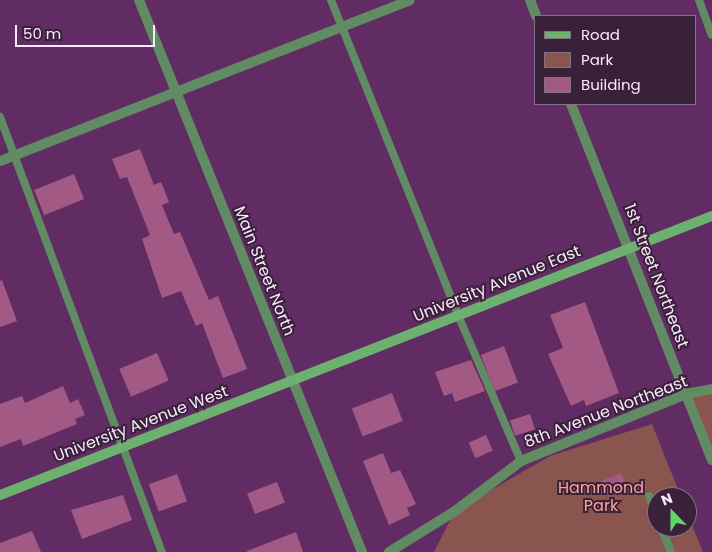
<!DOCTYPE html>
<style>
body{margin:0}
#map{position:relative;width:712px;height:552px;overflow:hidden;background:#612c64;font-family:Poppins,sans-serif}
div>[style]{position:absolute}
.green>*{inset:0;background:#8a544f}
.building>*{inset:0;background:#a25983;transform-origin:0 0}
.lane>*{height:8px;margin:-4px;padding:0 4px;transform-origin:4px;border-radius:4px;background:#618b62}
.street>*{height:10px;margin:-5px;padding:0 5px;transform-origin:5px;border-radius:5px;background:#618b62}
.secondary>*{height:10px;margin:-5px;padding:0 5px;transform-origin:5px;border-radius:5px;background:#6db171}
span{translate:-50% -50%;white-space:nowrap;text-align:center;line-height:1.15;-webkit-text-stroke:4px #39213a;paint-order:stroke}
.street-label{font-size:16px;color:#fce8fc}
.park-label{font-size:16px;color:#fea299}
.legend{position:absolute;left:534px;top:15px;width:162px;height:90px;box-sizing:border-box;background:#39213a;border:1px solid #877188;margin:0;padding:6px 9px;list-style:none;font-size:15px;color:#fce8fc}
.legend li{display:flex;align-items:center;gap:10px;height:25px}
.legend b{width:25px;border:1px solid #877188}
.north{position:absolute;left:647px;top:487px;width:50px;height:50px;box-sizing:border-box;background:#39213a;border:1px solid #877188;border-radius:50%;rotate:338deg;font-size:14px;font-weight:700;line-height:20px;text-align:center;color:#fce8fc}
.north::after{content:'';display:block;margin:auto;width:18px;height:22px;background:#5fd56b;clip-path:polygon(50% 0,100% 100%,50% 72%,0 100%)}
.scale{position:absolute;left:15px;top:25px;width:140px;height:22px;box-sizing:border-box;border:2px solid #fce8fc;border-top:0;padding-left:6px;font-size:15px;line-height:18px;white-space:nowrap;color:#fce8fc;-webkit-text-stroke:4px #39213a;paint-order:stroke}
</style>
<div id="map">
<div class="green">
<i style="clip-path:polygon(712px 389px,712px 460px,686px 394px)"></i>
<i style="clip-path:polygon(652px 424px,681px 497px,657px 497px,657px 527px,687px 527px,687px 513px,703px 552px,434px 552px,455px 511px,550px 456px)"></i>
</div>
<div class="building">
<i style="clip-path:polygon(140px 149px,154px 185px,161px 182px,169px 202px,162px 205px,174px 234px,180px 232px,209px 300px,218px 296px,247px 369px,223px 378px,202px 323px,196px 326px,181px 291px,162px 298px,142px 239px,150px 235px,127px 177px,120px 179px,112px 159px)"></i>
<i style="left:74px;top:174px;width:27px;height:43px;rotate:68deg"></i>
<i style="clip-path:polygon(2px 280px,17px 321px,0 327px,0 281px)"></i>
<i style="clip-path:polygon(585px 302px,619px 393px,586px 406px,584px 400px,571px 406px,548px 354px,563px 348px,550px 315px)"></i>
<i style="left:504px;top:346px;width:39px;height:25px;rotate:69deg"></i>
<i style="left:157px;top:353px;width:30px;height:41px;rotate:67deg"></i>
<i style="clip-path:polygon(471px 360px,485px 391px,455px 402px,452px 393px,444px 396px,435px 372px)"></i>
<i style="clip-path:polygon(63px 386px,70px 403px,78px 399px,85px 415px,75px 419px,77px 424px,23px 446px,21px 439px,0 447px,0 404px,22px 396px,25px 403px)"></i>
<i style="left:392px;top:393px;width:30px;height:43px;rotate:69deg"></i>
<i style="left:530px;top:414px;width:16px;height:21px;rotate:72deg"></i>
<i style="left:486px;top:435px;width:17px;height:19px;rotate:66deg"></i>
<i style="clip-path:polygon(383px 453px,391px 473px,400px 470px,416px 504px,407px 508px,410px 515px,389px 525px,363px 461px)"></i>
<i style="left:621px;top:473px;width:16px;height:22px;rotate:68deg"></i>
<i style="left:177px;top:474px;width:29px;height:30px;rotate:70deg"></i>
<i style="left:277px;top:482px;width:22px;height:32px;rotate:69deg"></i>
<i style="clip-path:polygon(123px 495px,132px 520px,82px 539px,71px 510px)"></i>
<i style="clip-path:polygon(32px 531px,41px 552px,0 552px,0 543px)"></i>
<i style="clip-path:polygon(296px 532px,303px 552px,247px 552px,247px 551px)"></i>
</div>
<div class="lane">
<i style="left:331px;top:0;width:340px;rotate:68deg"></i>
<i style="left:458px;top:315px;width:159px;rotate:66.7deg"></i>
<i style="left:699px;top:0;width:37px;rotate:70deg"></i>
<i style="left:0;top:117px;width:464px;rotate:69.6deg"></i>
<i style="left:649px;top:496px;width:22px;rotate:69deg"></i>
<i style="left:661px;top:527px;width:27px;rotate:68deg"></i>
</div>
<div class="street">
<i style="left:139px;top:0;width:595px;rotate:68deg"></i>
<i style="left:530px;top:0;width:17px;rotate:69deg"></i>
<i style="left:571px;top:104px;width:383px;rotate:68.4deg"></i>
<i style="left:0;top:161px;width:440px;rotate:-21.4deg"></i>
<i style="left:389px;top:552px;width:78px;rotate:-31.8deg"></i>
<i style="left:455px;top:511px;width:83px;rotate:-37.1deg"></i>
<i style="left:521px;top:461px;width:178px;rotate:-22.1deg"></i>
<i style="left:686px;top:394px;width:26px;rotate:-11deg"></i>
</div>
<div class="secondary">
<i style="left:0;top:495px;width:765px;rotate:-21.4deg"></i>
</div>
<div class="street-label">
<span style="left:264px;top:271px;rotate:68deg">Main Street North</span>
<span style="left:656px;top:276px;rotate:69deg">1st Street Northeast</span>
<span style="left:497px;top:284px;rotate:-22deg">University Avenue East</span>
<span style="left:606px;top:412px;rotate:-21deg">8th Avenue Northeast</span>
<span style="left:141px;top:424px;rotate:-21deg">University Avenue West</span>
</div>
<div class="park-label">
<span style="left:601px;top:497px">Hammond<br>Park</span>
</div>
<ul class="legend">
<li><b style="height:6px;background:#6db171"></b>Road</li>
<li><b style="height:14px;background:#8a544f"></b>Park</li>
<li><b style="height:14px;background:#a25983"></b>Building</li>
</ul>
<div class="north">N</div>
<div class="scale">50 m</div>
</div>
